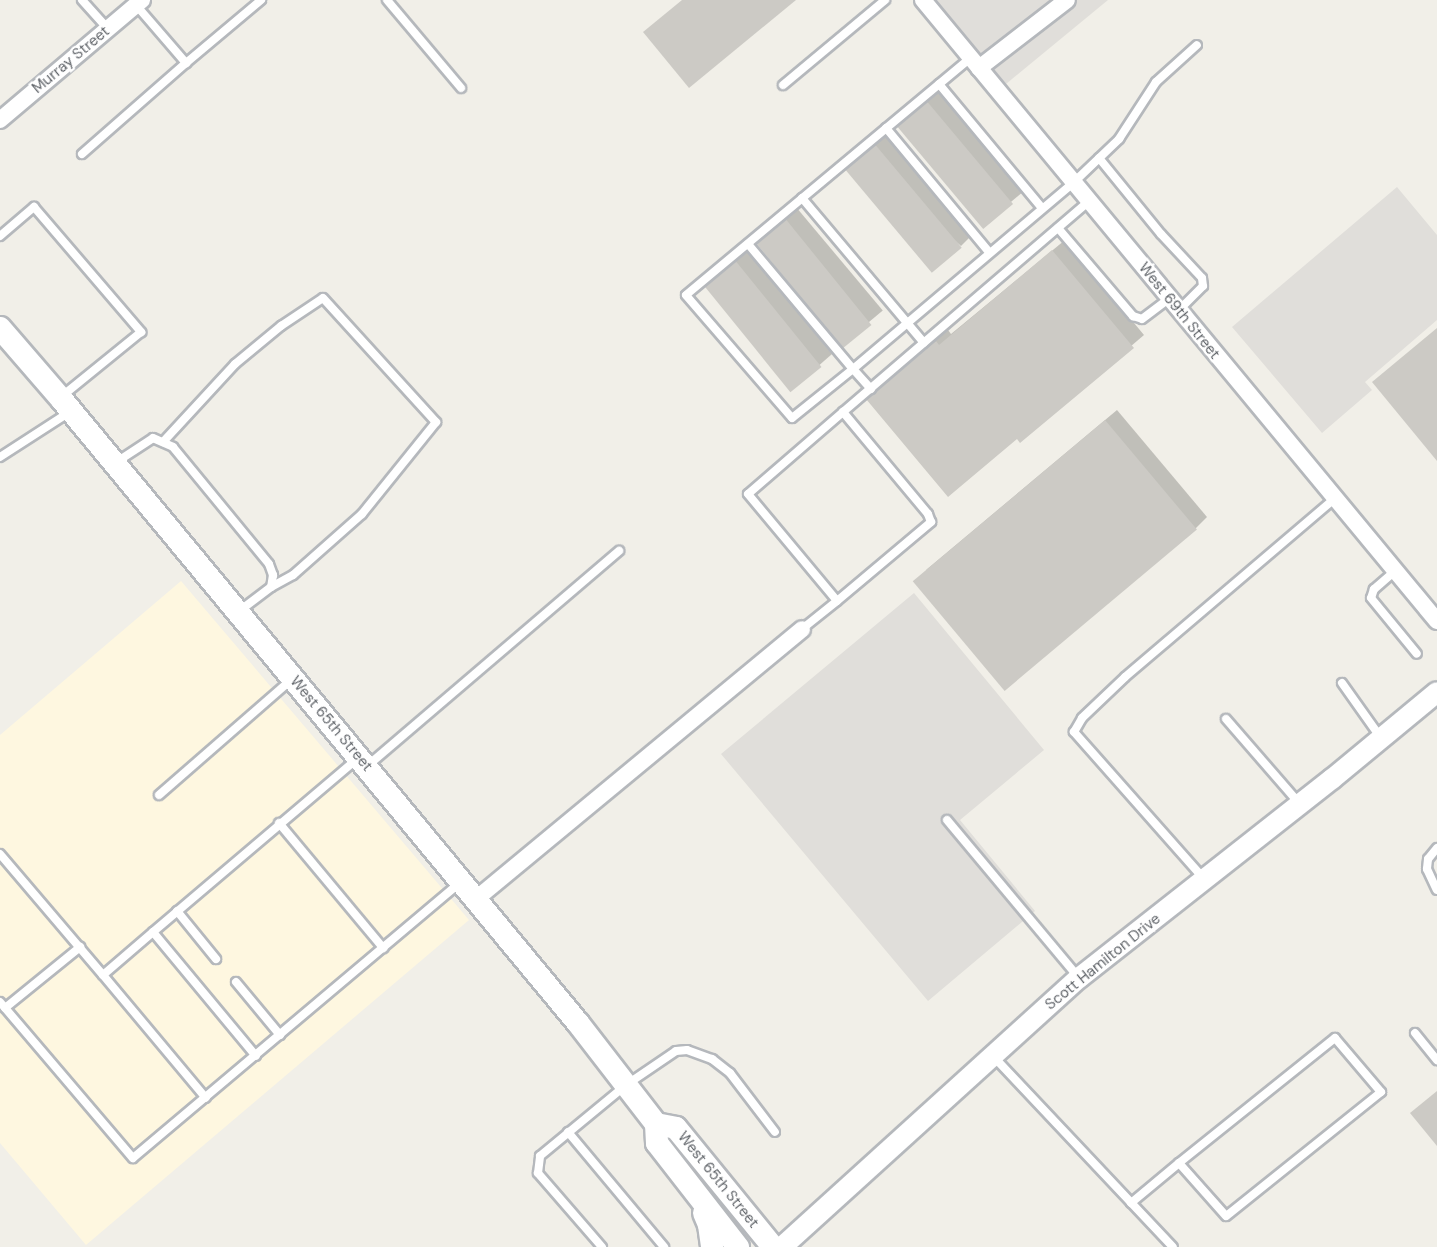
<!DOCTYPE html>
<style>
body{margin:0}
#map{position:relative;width:1437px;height:1247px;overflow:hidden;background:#f1efe8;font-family:"DM Sans",sans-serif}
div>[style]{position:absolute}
.commercial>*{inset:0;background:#fef7e0}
.industrial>*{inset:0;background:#e0deda}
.shadow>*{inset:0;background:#0003;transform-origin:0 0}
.building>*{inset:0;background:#cccac5;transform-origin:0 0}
.roads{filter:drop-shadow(2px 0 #b5b8bc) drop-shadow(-2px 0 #b5b8bc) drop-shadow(0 2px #b5b8bc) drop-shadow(0 -2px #b5b8bc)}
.service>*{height:8px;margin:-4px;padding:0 4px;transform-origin:4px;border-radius:4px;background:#fff}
.minor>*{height:16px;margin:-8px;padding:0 8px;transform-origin:8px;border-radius:8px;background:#fff}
.tertiary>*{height:20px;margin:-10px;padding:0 10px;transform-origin:10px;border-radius:10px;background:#fff}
.secondary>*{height:22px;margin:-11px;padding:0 11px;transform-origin:11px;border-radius:11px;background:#fff}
span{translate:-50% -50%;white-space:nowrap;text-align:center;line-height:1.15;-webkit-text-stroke:4.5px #fff;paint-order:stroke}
.street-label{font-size:15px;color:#5f6368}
</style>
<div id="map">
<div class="commercial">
<i style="clip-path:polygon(181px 581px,469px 920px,86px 1245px,0 1143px,0 735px)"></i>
</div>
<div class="industrial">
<i style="clip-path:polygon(936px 0,1108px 0,1006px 84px)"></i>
<i style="clip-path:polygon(1397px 187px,1437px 235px,1437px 320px,1365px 382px,1372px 390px,1322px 433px,1232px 327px)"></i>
<i style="clip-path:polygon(914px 593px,1044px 750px,960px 820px,1035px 911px,928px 1001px,721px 754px)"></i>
</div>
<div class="shadow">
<i style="left:937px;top:89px;width:134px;height:53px;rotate:50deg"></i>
<i style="clip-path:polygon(885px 131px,972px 235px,961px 246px,857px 155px)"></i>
<i style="left:796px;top:207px;width:135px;height:52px;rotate:50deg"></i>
<i style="clip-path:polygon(1065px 240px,1144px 335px,1020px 441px,1017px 437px,868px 399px,948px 330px,951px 334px)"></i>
<i style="clip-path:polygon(746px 249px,832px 354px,791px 390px,716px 273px)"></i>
<i style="clip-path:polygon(1117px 410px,1207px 517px,1196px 528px,926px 570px)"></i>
</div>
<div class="building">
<i style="clip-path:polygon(682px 0,796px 0,689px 88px,643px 32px)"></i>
<i style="left:925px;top:99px;width:137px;height:39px;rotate:50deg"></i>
<i style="left:873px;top:142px;width:138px;height:39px;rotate:50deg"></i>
<i style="left:784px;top:217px;width:139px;height:38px;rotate:51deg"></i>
<i style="clip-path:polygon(1052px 250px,1134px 348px,1020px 443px,1017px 439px,948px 497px,866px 399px,936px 341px,939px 345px)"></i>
<i style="left:734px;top:259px;width:139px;height:40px;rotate:51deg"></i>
<i style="clip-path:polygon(1437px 328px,1437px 461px,1372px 382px)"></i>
<i style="left:1105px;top:420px;width:143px;height:251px;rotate:50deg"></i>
<i style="clip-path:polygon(1437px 1091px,1437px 1146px,1410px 1113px)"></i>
</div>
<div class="roads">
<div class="service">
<i style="left:82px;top:0;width:39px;rotate:48deg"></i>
<i style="left:387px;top:0;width:115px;rotate:49.9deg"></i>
<i style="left:136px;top:5px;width:77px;rotate:49.2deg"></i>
<i style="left:186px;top:63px;width:98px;rotate:-40deg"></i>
<i style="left:939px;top:84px;width:161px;rotate:50.3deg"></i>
<i style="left:783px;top:85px;width:133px;rotate:-39.8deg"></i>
<i style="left:886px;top:128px;width:161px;rotate:50.3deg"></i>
<i style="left:82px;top:154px;width:138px;rotate:-41.2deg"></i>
<i style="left:1099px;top:158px;width:98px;rotate:50.8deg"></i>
<i style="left:1161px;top:234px;width:60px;rotate:47deg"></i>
<i style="left:1202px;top:278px;width:8px;rotate:83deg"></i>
<i style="left:1203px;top:286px;width:34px;rotate:135deg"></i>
<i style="left:802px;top:198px;width:189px;rotate:49.9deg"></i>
<i style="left:1058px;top:228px;width:116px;rotate:49.6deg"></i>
<i style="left:1133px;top:316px;width:9px;rotate:18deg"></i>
<i style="left:1142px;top:319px;width:34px;rotate:-37deg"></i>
<i style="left:0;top:236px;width:45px;rotate:-40.5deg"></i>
<i style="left:34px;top:207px;width:165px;rotate:49.4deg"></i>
<i style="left:141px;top:332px;width:103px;rotate:140.9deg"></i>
<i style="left:748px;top:244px;width:163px;rotate:50deg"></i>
<i style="left:853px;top:369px;width:288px;rotate:-40.2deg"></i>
<i style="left:1073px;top:183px;width:64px;rotate:-43.7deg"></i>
<i style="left:1119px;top:139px;width:68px;rotate:-57deg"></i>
<i style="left:1156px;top:82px;width:55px;rotate:-42.1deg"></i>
<i style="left:871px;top:389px;width:27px;rotate:-132deg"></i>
<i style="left:853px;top:369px;width:78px;rotate:141.2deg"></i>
<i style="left:792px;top:418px;width:162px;rotate:-130.8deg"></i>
<i style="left:686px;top:295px;width:370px;rotate:-39.8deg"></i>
<i style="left:843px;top:412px;width:324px;rotate:-40.6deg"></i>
<i style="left:163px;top:442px;width:106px;rotate:-47.3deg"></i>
<i style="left:235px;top:364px;width:60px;rotate:-39.6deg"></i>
<i style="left:281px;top:326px;width:50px;rotate:-33.7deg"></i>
<i style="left:323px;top:298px;width:168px;rotate:47.7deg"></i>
<i style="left:436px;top:422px;width:118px;rotate:128.8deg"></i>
<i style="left:362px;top:514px;width:92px;rotate:138.5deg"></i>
<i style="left:293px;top:575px;width:25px;rotate:151deg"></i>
<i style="left:0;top:457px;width:85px;rotate:-32.9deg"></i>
<i style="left:115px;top:463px;width:45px;rotate:-33.3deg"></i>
<i style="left:153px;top:438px;width:22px;rotate:24deg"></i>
<i style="left:173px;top:447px;width:151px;rotate:50.6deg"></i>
<i style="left:269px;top:564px;width:12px;rotate:70deg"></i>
<i style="left:273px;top:575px;width:12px;rotate:99deg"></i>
<i style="left:271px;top:587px;width:41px;rotate:142.9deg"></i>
<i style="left:1395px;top:571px;width:28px;rotate:139deg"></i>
<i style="left:1374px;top:589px;width:9px;rotate:108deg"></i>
<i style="left:1371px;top:598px;width:72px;rotate:50.6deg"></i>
<i style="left:802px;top:629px;width:45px;rotate:-38.7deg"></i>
<i style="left:837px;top:601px;width:123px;rotate:-40deg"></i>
<i style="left:931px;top:522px;width:9px;rotate:-111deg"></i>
<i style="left:928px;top:514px;width:133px;rotate:-129.8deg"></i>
<i style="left:843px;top:412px;width:125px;rotate:139.2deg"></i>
<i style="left:748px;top:494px;width:139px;rotate:50.2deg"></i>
<i style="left:1342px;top:683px;width:67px;rotate:54.7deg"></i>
<i style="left:1226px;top:719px;width:111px;rotate:49deg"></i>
<i style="left:366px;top:767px;width:333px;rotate:-40.5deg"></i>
<i style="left:159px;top:795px;width:176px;rotate:-41.1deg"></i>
<i style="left:947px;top:820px;width:206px;rotate:50.1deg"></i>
<i style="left:279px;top:823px;width:163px;rotate:50.2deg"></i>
<i style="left:1437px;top:848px;width:14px;rotate:129deg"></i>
<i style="left:1428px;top:859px;width:10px;rotate:96deg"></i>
<i style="left:1427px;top:869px;width:23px;rotate:65deg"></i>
<i style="left:0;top:854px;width:159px;rotate:49.6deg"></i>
<i style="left:103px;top:975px;width:66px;rotate:-40.7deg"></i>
<i style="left:153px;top:932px;width:161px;rotate:50.3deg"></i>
<i style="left:1205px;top:880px;width:198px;rotate:-131.5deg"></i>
<i style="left:1074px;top:732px;width:16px;rotate:-60deg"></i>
<i style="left:1082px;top:718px;width:59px;rotate:-43.6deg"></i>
<i style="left:1125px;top:677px;width:275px;rotate:-40.4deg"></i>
<i style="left:177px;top:911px;width:62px;rotate:50.9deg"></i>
<i style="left:153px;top:932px;width:269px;rotate:-40.3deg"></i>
<i style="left:103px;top:975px;width:160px;rotate:50.1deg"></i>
<i style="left:236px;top:982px;width:69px;rotate:50.3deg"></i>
<i style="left:0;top:1002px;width:205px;rotate:49.6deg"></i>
<i style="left:133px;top:1158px;width:429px;rotate:-40.1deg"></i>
<i style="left:5px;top:1008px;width:97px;rotate:-39.1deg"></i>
<i style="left:1415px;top:1033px;width:35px;rotate:51deg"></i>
<i style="left:993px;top:1056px;width:262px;rotate:46.7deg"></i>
<i style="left:568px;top:1132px;width:150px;rotate:50.1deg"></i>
<i style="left:1131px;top:1203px;width:62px;rotate:-39.8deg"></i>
<i style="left:1179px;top:1163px;width:200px;rotate:-38.7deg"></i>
<i style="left:1335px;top:1038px;width:71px;rotate:49.6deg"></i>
<i style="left:1381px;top:1092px;width:198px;rotate:141.3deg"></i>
<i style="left:1226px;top:1216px;width:71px;rotate:-131.6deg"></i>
<i style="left:602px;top:1247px;width:98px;rotate:-130.9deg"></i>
<i style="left:538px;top:1173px;width:17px;rotate:-83deg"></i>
<i style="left:540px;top:1156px;width:112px;rotate:-39.5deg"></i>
<i style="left:626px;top:1085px;width:60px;rotate:-34.2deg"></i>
<i style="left:676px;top:1051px;width:11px;rotate:-5deg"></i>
<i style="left:687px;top:1050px;width:27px;rotate:20deg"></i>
<i style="left:712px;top:1059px;width:23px;rotate:38deg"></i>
<i style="left:730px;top:1073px;width:74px;rotate:52.7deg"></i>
</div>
<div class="minor">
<i style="left:923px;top:0;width:806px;rotate:50.39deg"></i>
<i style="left:979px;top:68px;width:111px;rotate:-37.7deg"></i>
<i style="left:0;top:120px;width:186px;rotate:-40.2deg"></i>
<i style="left:476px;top:899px;width:423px;rotate:-39.6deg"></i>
</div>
<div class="tertiary">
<i style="left:782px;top:1247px;width:401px;rotate:-42.2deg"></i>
<i style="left:1079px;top:978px;width:322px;rotate:-38.2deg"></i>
<i style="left:1332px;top:779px;width:136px;rotate:-39.6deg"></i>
</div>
<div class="secondary">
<i style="left:0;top:328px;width:96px;rotate:49.2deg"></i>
<i style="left:63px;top:401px;width:808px;rotate:50.38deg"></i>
<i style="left:578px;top:1023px;width:128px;rotate:52.3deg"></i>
<i style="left:656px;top:1124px;width:19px;rotate:87deg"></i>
<i style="left:657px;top:1143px;width:132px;rotate:52.1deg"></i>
<i style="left:656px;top:1124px;width:20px;rotate:11deg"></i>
<i style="left:676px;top:1128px;width:154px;rotate:50.8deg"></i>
<i style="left:704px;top:1213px;width:13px;rotate:67deg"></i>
<i style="left:709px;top:1225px;width:22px;rotate:82deg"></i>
</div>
</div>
<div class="street-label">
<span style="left:71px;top:60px;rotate:-40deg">Murray Street</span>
<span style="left:1179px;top:311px;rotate:51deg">West 69th Street</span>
<span style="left:331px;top:724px;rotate:50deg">West 65th Street</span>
<span style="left:1103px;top:962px;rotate:-39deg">Scott Hamilton Drive</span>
<span style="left:718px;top:1180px;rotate:51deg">West 65th Street</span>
</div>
</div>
